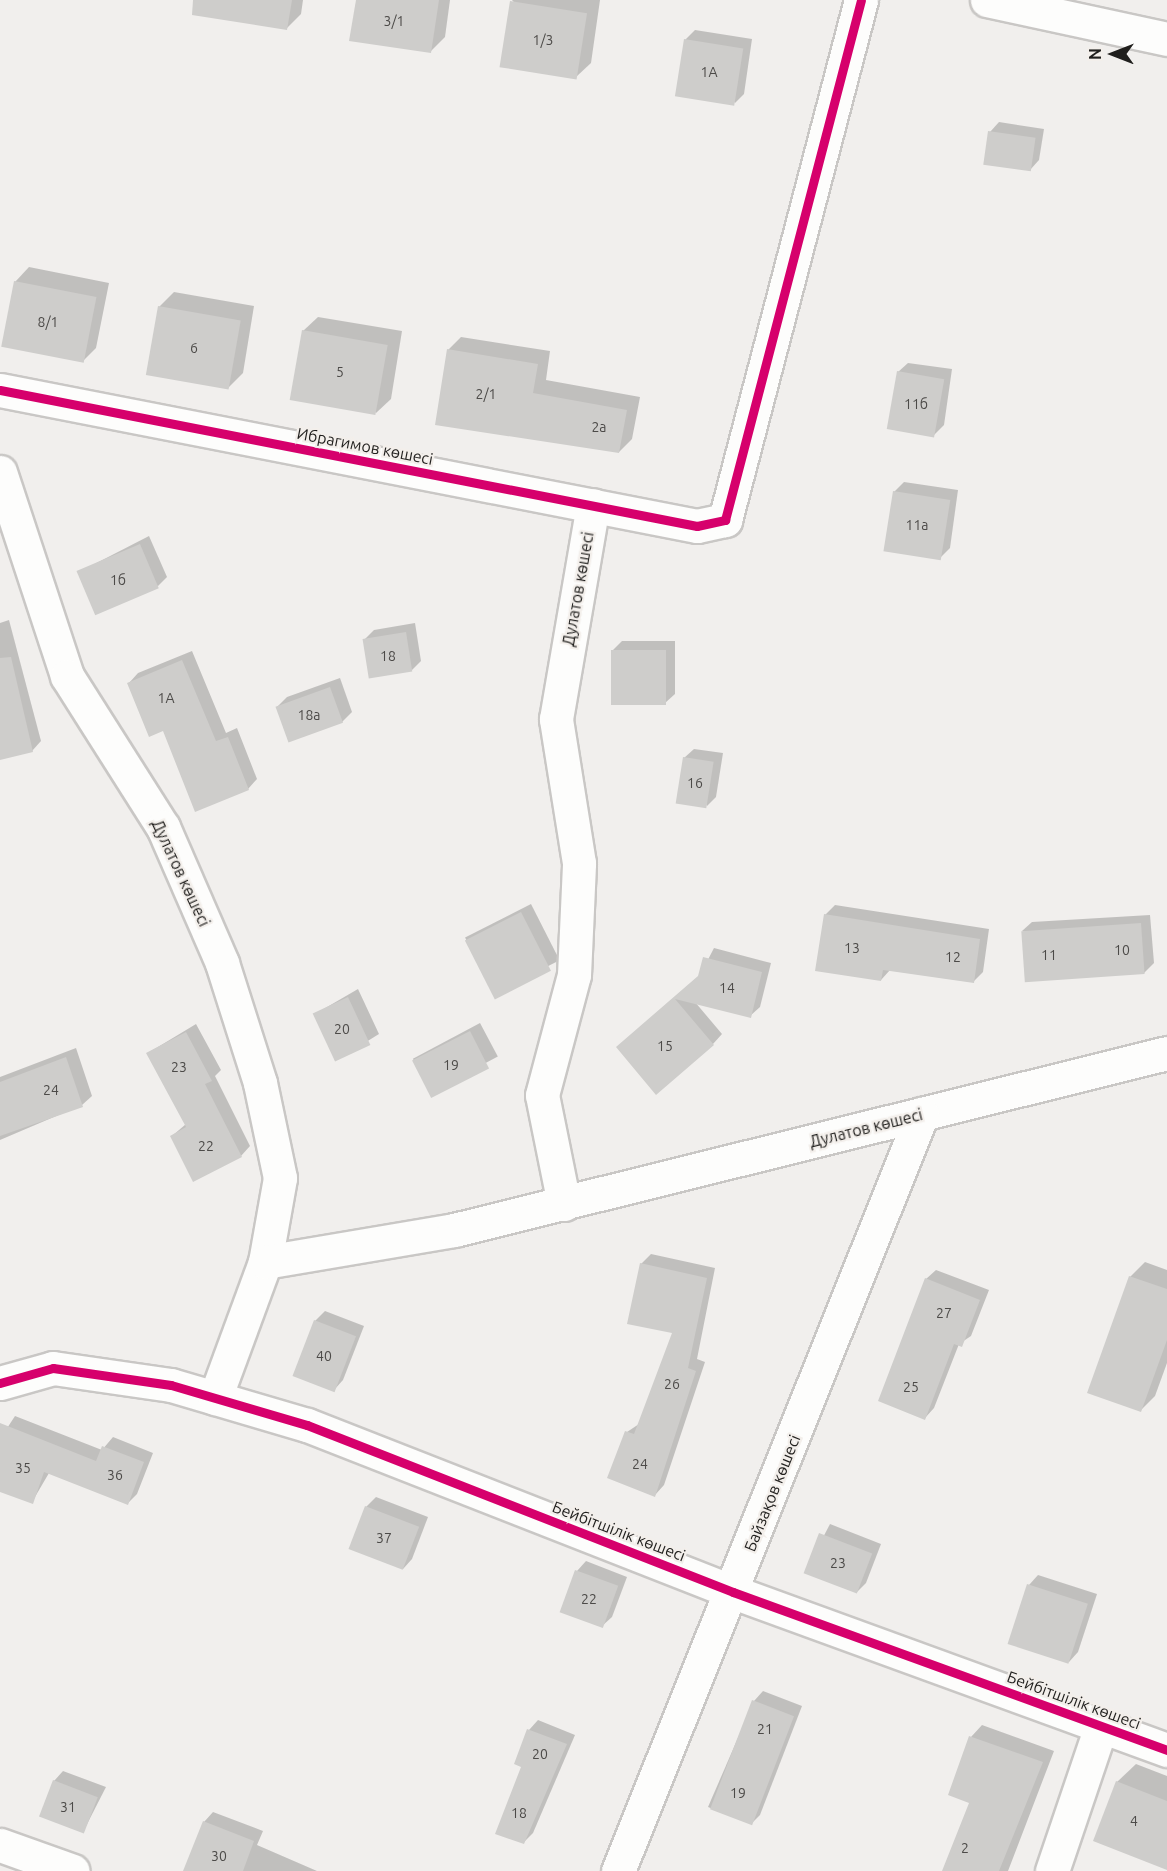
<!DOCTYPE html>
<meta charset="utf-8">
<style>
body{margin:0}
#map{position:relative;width:1167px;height:1871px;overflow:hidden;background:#f1efed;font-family:Ubuntu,sans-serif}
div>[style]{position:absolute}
.shadow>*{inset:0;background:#0003;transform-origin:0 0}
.building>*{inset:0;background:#cecdcb;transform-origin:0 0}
.roads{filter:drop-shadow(2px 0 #c9c7c5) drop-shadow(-2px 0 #c9c7c5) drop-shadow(0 2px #c9c7c5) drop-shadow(0 -2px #c9c7c5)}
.minor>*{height:33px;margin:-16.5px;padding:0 16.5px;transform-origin:16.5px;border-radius:16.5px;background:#fdfdfc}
.cycleway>*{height:9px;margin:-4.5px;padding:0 4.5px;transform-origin:4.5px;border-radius:4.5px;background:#d6006c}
span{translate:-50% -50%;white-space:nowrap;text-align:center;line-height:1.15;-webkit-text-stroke:4.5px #f3efeb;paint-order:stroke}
.number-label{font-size:14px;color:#4c4a48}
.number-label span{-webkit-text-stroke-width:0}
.street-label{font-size:16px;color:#201f1d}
.north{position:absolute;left:1083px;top:24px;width:60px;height:60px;-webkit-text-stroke:4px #f3efeb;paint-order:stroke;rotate:270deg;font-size:16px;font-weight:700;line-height:24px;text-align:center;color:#201f1d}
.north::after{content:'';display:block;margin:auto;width:21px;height:27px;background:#201f1d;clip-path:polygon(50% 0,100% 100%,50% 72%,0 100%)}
</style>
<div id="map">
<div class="shadow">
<i style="clip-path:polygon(209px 0,303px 0,301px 14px,287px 28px)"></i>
<i style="clip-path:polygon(357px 0,450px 0,445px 37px,430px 52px)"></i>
<i style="clip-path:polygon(512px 0,600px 0,591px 63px,576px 77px)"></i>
<i style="clip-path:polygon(695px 30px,752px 39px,744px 94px,735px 103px,685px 40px)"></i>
<i style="clip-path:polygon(999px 122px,1044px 129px,1039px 160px,1030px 170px,990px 132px)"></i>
<i style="clip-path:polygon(29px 267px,109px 283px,96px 348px,82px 362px,15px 282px)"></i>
<i style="clip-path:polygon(174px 292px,254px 306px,243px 373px,228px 388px,159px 307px)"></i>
<i style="clip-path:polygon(318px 317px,402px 331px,391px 399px,376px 413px,303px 331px)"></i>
<i style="clip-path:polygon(461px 337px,550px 351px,546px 380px,640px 397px,632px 439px,619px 452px,448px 350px)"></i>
<i style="clip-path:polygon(908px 363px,952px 369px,944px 425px,934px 435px,898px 372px)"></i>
<i style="clip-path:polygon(904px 482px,958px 490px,950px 548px,940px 558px,894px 492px)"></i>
<i style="clip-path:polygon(149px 536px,167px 577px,158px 586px,79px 572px)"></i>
<i style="clip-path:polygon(9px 620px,41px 741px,32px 751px,0 758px,0 623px)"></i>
<i style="clip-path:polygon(415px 623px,421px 661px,412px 670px,364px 640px,374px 630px)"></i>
<i style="clip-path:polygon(622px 641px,675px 641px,675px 694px,665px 703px,613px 650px)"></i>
<i style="clip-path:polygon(192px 651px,226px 733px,237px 728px,257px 779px,248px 789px,164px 729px,129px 683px,138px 673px)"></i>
<i style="clip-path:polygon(340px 678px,352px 712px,342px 722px,277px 707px,287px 697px)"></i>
<i style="clip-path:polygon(694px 749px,723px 753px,716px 797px,707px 806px,684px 758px)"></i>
<i style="left:531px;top:904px;width:63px;height:74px;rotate:63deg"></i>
<i style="clip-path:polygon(835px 905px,989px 929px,983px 972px,973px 982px,890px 970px,881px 980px,825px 915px)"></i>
<i style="clip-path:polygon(1150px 915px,1154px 963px,1144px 973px,1022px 931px,1032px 922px)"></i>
<i style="clip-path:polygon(714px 948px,771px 963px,760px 1007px,750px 1016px,695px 1002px,722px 1034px,713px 1044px,618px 1047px,700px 975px)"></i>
<i style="clip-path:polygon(358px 989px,379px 1034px,337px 1060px,315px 1014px)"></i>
<i style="left:480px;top:1023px;width:38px;height:76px;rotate:62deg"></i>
<i style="clip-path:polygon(196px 1024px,221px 1070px,215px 1076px,250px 1146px,241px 1156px,172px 1136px,186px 1124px,148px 1053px)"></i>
<i style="clip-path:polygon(76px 1048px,92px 1096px,82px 1105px,0 1140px,0 1077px)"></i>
<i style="clip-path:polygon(651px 1254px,715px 1268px,697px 1359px,705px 1362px,664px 1485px,655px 1495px,627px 1432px,639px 1424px,674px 1332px,641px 1264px)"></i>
<i style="clip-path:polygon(1145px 1262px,1167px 1270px,1167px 1363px,1155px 1396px,1141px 1410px,1130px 1277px)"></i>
<i style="clip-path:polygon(936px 1270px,989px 1290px,971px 1336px,959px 1344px,934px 1408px,925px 1418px,926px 1279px)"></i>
<i style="clip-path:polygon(325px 1311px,364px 1326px,343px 1380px,334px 1390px,315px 1321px)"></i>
<i style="clip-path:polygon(15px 1416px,102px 1450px,113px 1437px,153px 1453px,137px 1494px,128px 1503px,49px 1473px,32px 1502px,0 1490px,0 1439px)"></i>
<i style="clip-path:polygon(376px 1497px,428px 1517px,412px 1559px,403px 1569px,366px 1507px)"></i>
<i style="clip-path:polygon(830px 1524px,881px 1544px,866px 1583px,857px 1592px,805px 1572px)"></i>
<i style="clip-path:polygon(586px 1561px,627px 1577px,612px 1617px,602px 1626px,577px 1571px)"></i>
<i style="clip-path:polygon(1038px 1575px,1097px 1594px,1078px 1652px,1069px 1662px,1029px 1585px)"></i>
<i style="clip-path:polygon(763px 1691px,802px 1706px,760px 1815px,751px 1824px,708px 1807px,754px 1701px)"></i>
<i style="clip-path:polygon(538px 1720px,575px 1735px,533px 1833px,523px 1843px,523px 1766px,529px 1730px)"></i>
<i style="clip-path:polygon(982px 1725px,1054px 1751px,1008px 1871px,946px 1871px,971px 1802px,971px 1737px)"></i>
<i style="clip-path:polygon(1136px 1764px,1167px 1776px,1167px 1868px,1117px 1782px)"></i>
<i style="clip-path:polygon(63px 1771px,106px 1787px,83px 1832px,54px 1781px)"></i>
<i style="clip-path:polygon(213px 1812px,263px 1831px,257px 1845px,317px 1871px,185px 1871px,204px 1822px)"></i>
</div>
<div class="building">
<i style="clip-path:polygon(193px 0,292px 0,287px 30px,192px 15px)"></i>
<i style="clip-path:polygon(356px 0,439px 0,431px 53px,349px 41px)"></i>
<i style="left:510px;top:1px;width:78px;height:67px;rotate:9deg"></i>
<i style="left:684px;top:39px;width:60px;height:58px;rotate:9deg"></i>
<i style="left:988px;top:131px;width:48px;height:34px;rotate:8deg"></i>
<i style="left:14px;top:281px;width:84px;height:67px;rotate:11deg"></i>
<i style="left:158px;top:306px;width:84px;height:70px;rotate:10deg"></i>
<i style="left:302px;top:330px;width:87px;height:71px;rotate:10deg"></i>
<i style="clip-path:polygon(447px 349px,538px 364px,533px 393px,627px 410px,619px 453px,435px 425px)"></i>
<i style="left:897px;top:371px;width:48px;height:59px;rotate:10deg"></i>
<i style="left:893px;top:491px;width:58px;height:61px;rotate:9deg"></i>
<i style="left:140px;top:544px;width:48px;height:69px;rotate:67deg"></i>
<i style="left:406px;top:632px;width:40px;height:44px;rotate:81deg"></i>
<i style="left:611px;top:650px;width:55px;height:55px"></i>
<i style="clip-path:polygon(11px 657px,33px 752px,0 760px,0 658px)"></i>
<i style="clip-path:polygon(182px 660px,216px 741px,228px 737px,249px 790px,195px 812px,163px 731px,149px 737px,127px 683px)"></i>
<i style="left:330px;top:687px;width:38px;height:58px;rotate:70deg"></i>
<i style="left:683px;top:757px;width:31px;height:47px;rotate:9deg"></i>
<i style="left:521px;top:912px;width:66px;height:63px;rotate:63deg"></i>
<i style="clip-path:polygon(824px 914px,980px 939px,974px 983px,883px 970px,881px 981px,815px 971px)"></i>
<i style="left:1141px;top:923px;width:51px;height:120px;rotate:86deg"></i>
<i style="clip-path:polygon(703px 957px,762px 972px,751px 1018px,675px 999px,714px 1045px,656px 1095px,616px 1047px,698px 976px)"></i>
<i style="left:348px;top:997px;width:53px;height:39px;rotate:65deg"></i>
<i style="left:470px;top:1031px;width:42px;height:65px;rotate:63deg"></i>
<i style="clip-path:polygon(186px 1032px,212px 1081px,205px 1084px,242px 1157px,193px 1182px,170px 1136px,186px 1127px,146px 1053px)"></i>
<i style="clip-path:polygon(66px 1057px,83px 1107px,0 1136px,0 1082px)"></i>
<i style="clip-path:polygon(640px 1263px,707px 1278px,688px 1368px,696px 1371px,655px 1497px,607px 1478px,625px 1431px,634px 1434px,672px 1333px,627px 1324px)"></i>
<i style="clip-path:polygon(1129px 1276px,1167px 1289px,1167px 1340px,1141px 1412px,1087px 1393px)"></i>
<i style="clip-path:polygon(925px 1278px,980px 1300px,962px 1347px,954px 1344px,925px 1420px,878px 1401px)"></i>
<i style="left:314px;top:1320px;width:45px;height:60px;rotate:21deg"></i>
<i style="clip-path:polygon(0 1423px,96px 1461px,102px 1446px,144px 1462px,128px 1505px,44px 1472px,33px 1504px,0 1492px)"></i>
<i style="left:365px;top:1506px;width:58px;height:46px;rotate:21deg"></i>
<i style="left:819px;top:1533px;width:57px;height:43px;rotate:21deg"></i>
<i style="left:575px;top:1570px;width:46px;height:45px;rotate:20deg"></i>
<i style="left:1027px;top:1584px;width:64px;height:63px;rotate:18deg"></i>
<i style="left:752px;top:1700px;width:45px;height:117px;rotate:21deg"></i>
<i style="clip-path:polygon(527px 1729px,567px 1744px,524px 1844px,495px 1834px,521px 1767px,514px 1764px)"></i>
<i style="clip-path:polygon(969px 1736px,1043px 1762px,999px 1871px,942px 1871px,969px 1803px,948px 1795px)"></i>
<i style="left:53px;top:1780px;width:48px;height:39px;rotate:21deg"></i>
<i style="clip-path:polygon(1116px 1781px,1167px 1801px,1167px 1870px,1093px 1841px)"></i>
<i style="clip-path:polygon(203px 1821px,254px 1841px,243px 1871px,183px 1871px)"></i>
</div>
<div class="roads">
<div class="minor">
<i style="left:987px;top:0;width:184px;rotate:12.2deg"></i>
<i style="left:0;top:390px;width:710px;rotate:11.04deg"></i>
<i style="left:697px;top:526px;width:29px;rotate:-12deg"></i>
<i style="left:725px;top:520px;width:537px;rotate:-75.34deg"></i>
<i style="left:0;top:472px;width:215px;rotate:71.8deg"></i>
<i style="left:67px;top:676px;width:179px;rotate:57.6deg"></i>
<i style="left:163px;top:827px;width:148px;rotate:66.5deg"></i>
<i style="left:222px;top:963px;width:126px;rotate:72.4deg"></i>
<i style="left:260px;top:1083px;width:97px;rotate:78.1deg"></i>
<i style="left:280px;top:1178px;width:85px;rotate:100.1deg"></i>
<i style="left:564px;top:1204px;width:111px;rotate:-101.4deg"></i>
<i style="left:542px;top:1095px;width:124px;rotate:-75.1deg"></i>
<i style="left:574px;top:975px;width:112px;rotate:-87.4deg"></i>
<i style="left:579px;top:863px;width:146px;rotate:-99.1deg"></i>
<i style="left:556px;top:719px;width:217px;rotate:-80.2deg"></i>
<i style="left:0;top:1383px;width:55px;rotate:-15.8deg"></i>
<i style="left:53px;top:1368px;width:119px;rotate:8.2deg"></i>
<i style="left:171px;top:1385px;width:142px;rotate:16.4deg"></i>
<i style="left:307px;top:1425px;width:458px;rotate:21.4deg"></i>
<i style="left:733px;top:1592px;width:462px;rotate:20deg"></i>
<i style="left:215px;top:1398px;width:145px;rotate:-69.8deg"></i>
<i style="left:265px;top:1262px;width:192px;rotate:-9.6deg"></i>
<i style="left:454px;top:1230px;width:735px;rotate:-13.94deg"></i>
<i style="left:0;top:1845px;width:77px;rotate:19.6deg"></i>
<i style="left:618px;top:1871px;width:816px;rotate:-68.12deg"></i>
<i style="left:1052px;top:1871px;width:153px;rotate:-71.3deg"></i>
</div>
</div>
<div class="cycleway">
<i style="left:0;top:390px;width:710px;rotate:11.04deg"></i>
<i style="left:697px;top:526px;width:29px;rotate:-12deg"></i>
<i style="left:725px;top:520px;width:537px;rotate:-75.34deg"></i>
<i style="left:0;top:1383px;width:55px;rotate:-15.8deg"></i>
<i style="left:53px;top:1368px;width:119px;rotate:8.2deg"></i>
<i style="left:171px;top:1385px;width:142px;rotate:16.4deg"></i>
<i style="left:307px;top:1425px;width:458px;rotate:21.4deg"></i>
<i style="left:733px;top:1592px;width:462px;rotate:20deg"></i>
</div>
<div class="number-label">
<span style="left:394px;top:21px">3/1</span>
<span style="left:543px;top:40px">1/3</span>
<span style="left:709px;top:72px">1А</span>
<span style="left:48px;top:322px">8/1</span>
<span style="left:194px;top:348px">6</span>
<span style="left:340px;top:372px">5</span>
<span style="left:486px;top:394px">2/1</span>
<span style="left:916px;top:404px">11б</span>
<span style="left:599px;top:427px">2а</span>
<span style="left:917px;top:525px">11а</span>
<span style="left:118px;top:580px">1б</span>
<span style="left:388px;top:656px">18</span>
<span style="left:166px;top:698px">1А</span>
<span style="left:309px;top:715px">18а</span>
<span style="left:695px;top:783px">16</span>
<span style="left:852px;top:948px">13</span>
<span style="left:1122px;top:950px">10</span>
<span style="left:1049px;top:955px">11</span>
<span style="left:953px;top:957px">12</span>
<span style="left:727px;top:988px">14</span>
<span style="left:342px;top:1029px">20</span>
<span style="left:665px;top:1046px">15</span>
<span style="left:451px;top:1065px">19</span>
<span style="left:179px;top:1067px">23</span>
<span style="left:51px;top:1090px">24</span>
<span style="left:206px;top:1146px">22</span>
<span style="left:944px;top:1313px">27</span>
<span style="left:324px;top:1356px">40</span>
<span style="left:672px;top:1384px">26</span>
<span style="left:911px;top:1387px">25</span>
<span style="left:640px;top:1464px">24</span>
<span style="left:23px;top:1468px">35</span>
<span style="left:115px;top:1475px">36</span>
<span style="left:384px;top:1538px">37</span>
<span style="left:838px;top:1563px">23</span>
<span style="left:589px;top:1599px">22</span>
<span style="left:765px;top:1729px">21</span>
<span style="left:540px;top:1754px">20</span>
<span style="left:738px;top:1793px">19</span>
<span style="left:68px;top:1807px">31</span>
<span style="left:519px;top:1813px">18</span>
<span style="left:1134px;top:1821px">4</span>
<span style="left:965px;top:1848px">2</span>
<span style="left:219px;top:1856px">30</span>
</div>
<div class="street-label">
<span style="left:365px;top:446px;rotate:11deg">Ибрагимов көшесі</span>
<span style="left:578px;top:589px;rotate:-80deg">Дулатов көшесі</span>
<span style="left:181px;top:873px;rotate:65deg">Дулатов көшесі</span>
<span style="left:866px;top:1128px;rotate:-14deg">Дулатов көшесі</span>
<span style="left:772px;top:1493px;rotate:-68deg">Байзақов көшесі</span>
<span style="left:619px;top:1531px;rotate:21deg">Бейбітшілік көшесі</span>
<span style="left:1074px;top:1700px;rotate:20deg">Бейбітшілік көшесі</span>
</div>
<div class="north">N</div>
</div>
